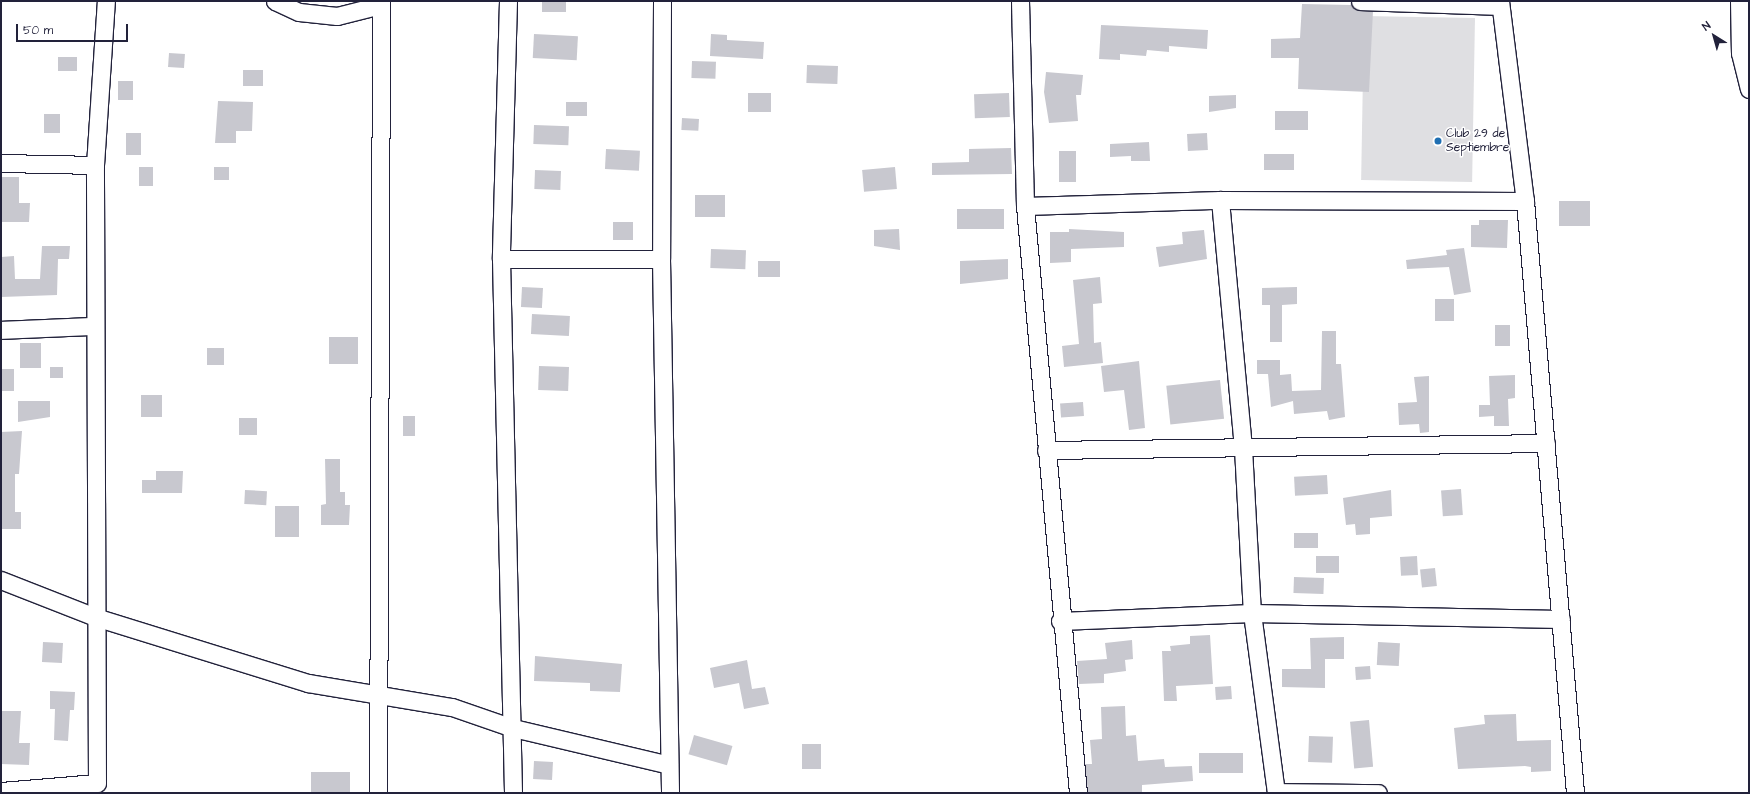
<!DOCTYPE html>
<style>
body{margin:0}
#map{position:relative;width:1750px;height:794px;overflow:hidden;background:#fff;font-family:"Architects Daughter",sans-serif}
div>[style]{position:absolute}
.green>*{inset:0;background:#dfdfe2;transform-origin:0 0}
.building>*{inset:0;background:#c8c8cf;transform-origin:0 0}
.roads{filter:drop-shadow(1px 0 #22223b) drop-shadow(-1px 0 #22223b) drop-shadow(0 1px #22223b) drop-shadow(0 -1px #22223b)}
.minor>*{height:17px;margin:-8.5px;padding:0 8.5px;transform-origin:8.5px;border-radius:8.5px;background:#fff}
.dots>*{width:11px;height:11px;translate:-50% -50%;box-sizing:border-box;border:2px solid #fff;border-radius:50%}
span{translate:-50% -50%;white-space:nowrap;text-align:center;line-height:1.15;-webkit-text-stroke:3px #fff;paint-order:stroke}
.poi-label{font-size:12px;color:#22223b}
.left{translate:0 -50%;text-align:left}
.frame{position:absolute;inset:0;border:2px solid #22223b;pointer-events:none}
.north{position:absolute;left:1694px;top:16px;width:40px;height:40px;-webkit-text-stroke:3px #fff;paint-order:stroke;rotate:323deg;font-size:11px;font-weight:700;line-height:16px;text-align:center;color:#22223b}
.north::after{content:'';display:block;margin:auto;width:14px;height:18px;background:#22223b;clip-path:polygon(50% 0,100% 100%,50% 72%,0 100%)}
.scale{position:absolute;left:16px;top:24px;width:112px;height:18px;box-sizing:border-box;border:2px solid #22223b;border-top:0;padding-left:5px;font-size:12px;line-height:14px;white-space:nowrap;color:#22223b;-webkit-text-stroke:3px #fff;paint-order:stroke}
</style>
<div id="map">
<div class="green">
<i style="left:1364px;top:16px;width:111px;height:164px;rotate:1deg"></i>
</div>
<div class="building">
<i style="left:542px;top:1px;width:24px;height:11px"></i>
<i style="clip-path:polygon(1302px 4px,1351px 5px,1359px 11px,1373px 11px,1369px 92px,1298px 89px,1299px 58px,1271px 58px,1271px 39px,1300px 38px)"></i>
<i style="clip-path:polygon(1101px 25px,1208px 30px,1207px 49px,1169px 46px,1169px 52px,1147px 50px,1146px 56px,1120px 54px,1120px 60px,1099px 59px)"></i>
<i style="left:534px;top:34px;width:44px;height:24px;rotate:3deg"></i>
<i style="clip-path:polygon(711px 34px,727px 35px,727px 40px,764px 42px,763px 59px,710px 56px)"></i>
<i style="left:169px;top:53px;width:16px;height:14px;rotate:4deg"></i>
<i style="left:58px;top:57px;width:19px;height:14px"></i>
<i style="left:692px;top:61px;width:24px;height:17px;rotate:2deg"></i>
<i style="left:807px;top:65px;width:31px;height:18px;rotate:2deg"></i>
<i style="left:243px;top:70px;width:20px;height:16px"></i>
<i style="clip-path:polygon(1046px 72px,1083px 75px,1081px 95px,1076px 95px,1078px 121px,1049px 123px,1044px 92px)"></i>
<i style="left:118px;top:81px;width:15px;height:19px"></i>
<i style="left:771px;top:93px;width:19px;height:23px;rotate:90deg"></i>
<i style="left:1009px;top:93px;width:24px;height:35px;rotate:88deg"></i>
<i style="clip-path:polygon(1236px 95px,1236px 108px,1209px 112px,1209px 96px)"></i>
<i style="clip-path:polygon(218px 101px,253px 102px,252px 131px,236px 131px,236px 143px,215px 143px)"></i>
<i style="left:566px;top:102px;width:21px;height:14px"></i>
<i style="left:1308px;top:111px;width:19px;height:33px;rotate:90deg"></i>
<i style="left:44px;top:114px;width:16px;height:19px"></i>
<i style="left:682px;top:118px;width:17px;height:12px;rotate:3deg"></i>
<i style="left:534px;top:125px;width:35px;height:19px;rotate:2deg"></i>
<i style="left:126px;top:133px;width:15px;height:22px"></i>
<i style="left:1207px;top:133px;width:17px;height:20px;rotate:87deg"></i>
<i style="clip-path:polygon(1149px 142px,1150px 161px,1131px 161px,1131px 156px,1110px 157px,1110px 144px)"></i>
<i style="clip-path:polygon(1011px 148px,1012px 174px,932px 175px,932px 163px,969px 162px,969px 149px)"></i>
<i style="left:606px;top:149px;width:34px;height:20px;rotate:3deg"></i>
<i style="left:1059px;top:151px;width:17px;height:31px"></i>
<i style="left:1294px;top:154px;width:16px;height:30px;rotate:90deg"></i>
<i style="left:139px;top:167px;width:14px;height:19px"></i>
<i style="left:214px;top:167px;width:15px;height:13px"></i>
<i style="left:895px;top:167px;width:22px;height:33px;rotate:85deg"></i>
<i style="left:535px;top:170px;width:26px;height:19px;rotate:2deg"></i>
<i style="clip-path:polygon(1px 177px,19px 177px,19px 203px,30px 203px,29px 222px,2px 222px)"></i>
<i style="left:725px;top:195px;width:22px;height:30px;rotate:90deg"></i>
<i style="left:1590px;top:201px;width:25px;height:31px;rotate:90deg"></i>
<i style="left:1004px;top:209px;width:20px;height:47px;rotate:90deg"></i>
<i style="clip-path:polygon(1479px 220px,1508px 220px,1507px 248px,1471px 247px,1471px 225px,1479px 225px)"></i>
<i style="left:633px;top:222px;width:18px;height:20px;rotate:90deg"></i>
<i style="clip-path:polygon(899px 229px,900px 250px,874px 246px,874px 230px)"></i>
<i style="clip-path:polygon(1069px 229px,1124px 232px,1124px 247px,1071px 249px,1071px 262px,1050px 263px,1050px 232px,1069px 232px)"></i>
<i style="clip-path:polygon(1204px 230px,1207px 259px,1159px 267px,1156px 247px,1183px 244px,1182px 232px)"></i>
<i style="clip-path:polygon(42px 246px,70px 246px,69px 259px,58px 259px,57px 295px,1px 297px,1px 257px,14px 256px,15px 279px,40px 279px)"></i>
<i style="clip-path:polygon(1464px 248px,1471px 292px,1454px 295px,1449px 267px,1407px 269px,1406px 260px,1447px 255px,1446px 250px)"></i>
<i style="left:711px;top:249px;width:35px;height:19px;rotate:2deg"></i>
<i style="clip-path:polygon(1008px 259px,1008px 279px,960px 284px,960px 261px)"></i>
<i style="left:758px;top:261px;width:22px;height:16px"></i>
<i style="clip-path:polygon(1100px 277px,1102px 303px,1093px 304px,1094px 343px,1101px 342px,1103px 363px,1064px 367px,1062px 346px,1079px 344px,1073px 280px)"></i>
<i style="left:522px;top:287px;width:21px;height:20px;rotate:3deg"></i>
<i style="clip-path:polygon(1297px 287px,1297px 304px,1282px 305px,1282px 342px,1270px 342px,1270px 305px,1262px 305px,1262px 288px)"></i>
<i style="left:1435px;top:299px;width:19px;height:22px"></i>
<i style="left:532px;top:314px;width:38px;height:20px;rotate:3deg"></i>
<i style="left:1510px;top:325px;width:21px;height:15px;rotate:90deg"></i>
<i style="clip-path:polygon(1322px 331px,1336px 331px,1336px 364px,1341px 364px,1345px 417px,1329px 420px,1327px 411px,1294px 414px,1293px 401px,1271px 407px,1268px 374px,1257px 374px,1257px 360px,1280px 360px,1280px 375px,1291px 374px,1292px 391px,1321px 390px)"></i>
<i style="left:329px;top:337px;width:29px;height:27px"></i>
<i style="left:20px;top:343px;width:21px;height:25px"></i>
<i style="left:207px;top:348px;width:17px;height:17px"></i>
<i style="clip-path:polygon(1139px 361px,1145px 428px,1129px 430px,1124px 390px,1104px 392px,1101px 366px)"></i>
<i style="left:539px;top:366px;width:30px;height:24px;rotate:2deg"></i>
<i style="left:50px;top:367px;width:13px;height:11px"></i>
<i style="left:1px;top:369px;width:13px;height:22px"></i>
<i style="clip-path:polygon(1515px 375px,1515px 398px,1508px 399px,1509px 426px,1494px 426px,1494px 416px,1479px 417px,1479px 405px,1490px 405px,1489px 376px)"></i>
<i style="clip-path:polygon(1429px 376px,1429px 432px,1420px 433px,1419px 424px,1399px 425px,1398px 403px,1417px 402px,1414px 377px)"></i>
<i style="left:1220px;top:380px;width:39px;height:54px;rotate:84deg"></i>
<i style="left:141px;top:395px;width:21px;height:22px"></i>
<i style="clip-path:polygon(18px 401px,50px 401px,50px 417px,18px 422px)"></i>
<i style="left:1083px;top:402px;width:14px;height:23px;rotate:86deg"></i>
<i style="left:403px;top:416px;width:12px;height:20px"></i>
<i style="left:239px;top:418px;width:18px;height:17px"></i>
<i style="clip-path:polygon(22px 431px,19px 474px,15px 474px,15px 512px,21px 512px,21px 529px,1px 529px,1px 432px)"></i>
<i style="clip-path:polygon(325px 459px,340px 459px,340px 492px,345px 492px,345px 505px,350px 505px,349px 525px,321px 525px,321px 505px,326px 504px)"></i>
<i style="clip-path:polygon(156px 471px,183px 471px,182px 493px,142px 493px,142px 480px,156px 480px)"></i>
<i style="left:1327px;top:475px;width:19px;height:33px;rotate:87deg"></i>
<i style="left:1461px;top:489px;width:26px;height:20px;rotate:86deg"></i>
<i style="left:245px;top:490px;width:22px;height:14px;rotate:3deg"></i>
<i style="clip-path:polygon(1391px 490px,1392px 516px,1370px 518px,1370px 534px,1356px 535px,1355px 524px,1346px 525px,1343px 498px)"></i>
<i style="left:275px;top:506px;width:24px;height:31px"></i>
<i style="left:1294px;top:533px;width:24px;height:15px"></i>
<i style="left:1316px;top:556px;width:23px;height:17px"></i>
<i style="left:1417px;top:556px;width:19px;height:17px;rotate:87deg"></i>
<i style="left:1435px;top:568px;width:18px;height:15px;rotate:84deg"></i>
<i style="left:1294px;top:577px;width:30px;height:16px;rotate:2deg"></i>
<i style="clip-path:polygon(1210px 635px,1213px 684px,1176px 686px,1177px 701px,1164px 701px,1162px 651px,1171px 651px,1170px 646px,1190px 644px,1190px 636px)"></i>
<i style="clip-path:polygon(1344px 637px,1344px 659px,1325px 659px,1325px 688px,1282px 687px,1282px 669px,1311px 669px,1310px 638px)"></i>
<i style="clip-path:polygon(1132px 640px,1133px 659px,1125px 660px,1126px 671px,1104px 674px,1104px 683px,1079px 684px,1077px 661px,1107px 659px,1105px 643px)"></i>
<i style="left:43px;top:642px;width:20px;height:20px;rotate:3deg"></i>
<i style="left:1378px;top:642px;width:22px;height:23px;rotate:3deg"></i>
<i style="clip-path:polygon(535px 656px,622px 664px,620px 692px,590px 691px,590px 683px,534px 681px)"></i>
<i style="clip-path:polygon(747px 660px,752px 689px,765px 687px,769px 704px,744px 709px,739px 683px,714px 688px,710px 668px)"></i>
<i style="left:1370px;top:666px;width:13px;height:15px;rotate:86deg"></i>
<i style="left:1231px;top:686px;width:13px;height:16px;rotate:86deg"></i>
<i style="clip-path:polygon(50px 691px,75px 692px,74px 710px,70px 710px,68px 741px,54px 740px,55px 709px,50px 709px)"></i>
<i style="clip-path:polygon(1125px 706px,1126px 736px,1136px 735px,1138px 761px,1164px 759px,1165px 767px,1192px 766px,1193px 781px,1142px 785px,1142px 793px,1088px 793px,1085px 764px,1092px 764px,1090px 740px,1102px 739px,1101px 707px)"></i>
<i style="clip-path:polygon(1px 711px,21px 711px,19px 743px,30px 743px,29px 765px,1px 764px)"></i>
<i style="clip-path:polygon(1516px 714px,1517px 741px,1551px 740px,1551px 771px,1531px 772px,1531px 767px,1525px 766px,1458px 769px,1454px 728px,1485px 724px,1484px 715px)"></i>
<i style="left:1369px;top:720px;width:47px;height:19px;rotate:85deg"></i>
<i style="left:694px;top:735px;width:40px;height:20px;rotate:16deg"></i>
<i style="left:1309px;top:736px;width:24px;height:26px;rotate:2deg"></i>
<i style="left:802px;top:744px;width:19px;height:25px"></i>
<i style="left:1243px;top:753px;width:20px;height:44px;rotate:90deg"></i>
<i style="left:534px;top:761px;width:19px;height:18px;rotate:3deg"></i>
<i style="left:311px;top:772px;width:39px;height:21px"></i>
</div>
<div class="roads">
<div class="minor">
<i style="left:275px;top:1px;width:26px;rotate:25deg"></i>
<i style="left:299px;top:12px;width:38px;rotate:6deg"></i>
<i style="left:337px;top:16px;width:45px;rotate:-14deg"></i>
<i style="left:508px;top:1px;width:258px;rotate:91.6deg"></i>
<i style="left:501px;top:259px;width:534px;rotate:88.71deg"></i>
<i style="left:662px;top:1px;width:258px;rotate:90.2deg"></i>
<i style="left:661px;top:259px;width:534px;rotate:89.03deg"></i>
<i style="left:1020px;top:1px;width:205px;rotate:88.6deg"></i>
<i style="left:1025px;top:206px;width:589px;rotate:84.84deg"></i>
<i style="left:1360px;top:1px;width:140px;rotate:2deg"></i>
<i style="left:1500px;top:1px;width:202px;rotate:82.9deg"></i>
<i style="left:1525px;top:201px;width:594px;rotate:85.17deg"></i>
<i style="left:1739px;top:1px;width:52px;rotate:88.9deg"></i>
<i style="left:1740px;top:53px;width:37px;rotate:76deg"></i>
<i style="left:1px;top:163px;width:94px;rotate:1.2deg"></i>
<i style="left:1220px;top:200px;width:249px;rotate:84.7deg"></i>
<i style="left:1243px;top:448px;width:165px;rotate:86.9deg"></i>
<i style="left:1252px;top:613px;width:182px;rotate:82.4deg"></i>
<i style="left:1025px;top:206px;width:195px;rotate:-1.8deg"></i>
<i style="left:1220px;top:200px;width:305px;rotate:0.2deg"></i>
<i style="left:501px;top:259px;width:160px"></i>
<i style="left:1px;top:330px;width:93px;rotate:-2.5deg"></i>
<i style="left:1046px;top:450px;width:500px;rotate:-0.8deg"></i>
<i style="left:1px;top:580px;width:104px;rotate:21.4deg"></i>
<i style="left:98px;top:618px;width:220px;rotate:17.2deg"></i>
<i style="left:308px;top:683px;width:146px;rotate:9.5deg"></i>
<i style="left:452px;top:707px;width:65px;rotate:19deg"></i>
<i style="left:513px;top:728px;width:160px;rotate:13.3deg"></i>
<i style="left:1060px;top:621px;width:192px;rotate:-2.4deg"></i>
<i style="left:1252px;top:613px;width:309px;rotate:1.1deg"></i>
<i style="left:1px;top:791px;width:96px;rotate:-4.8deg"></i>
<i style="left:97px;top:783px;width:618px;rotate:-90.19deg"></i>
<i style="left:95px;top:165px;width:164px;rotate:-86.2deg"></i>
<i style="left:1276px;top:792px;width:102px;rotate:0.6deg"></i>
<i style="left:378px;top:793px;width:792px;rotate:-89.78deg"></i>
</div>
</div>
<div class="dots">
<i style="left:1438px;top:141px;background:#1f6fb2"></i>
</div>
<div class="poi-label">
<span class="left" style="left:1446px;top:141px">Club 29 de<br>Septiembre</span>
</div>
<div class="frame"></div>
<div class="north">N</div>
<div class="scale">50 m</div>
</div>
